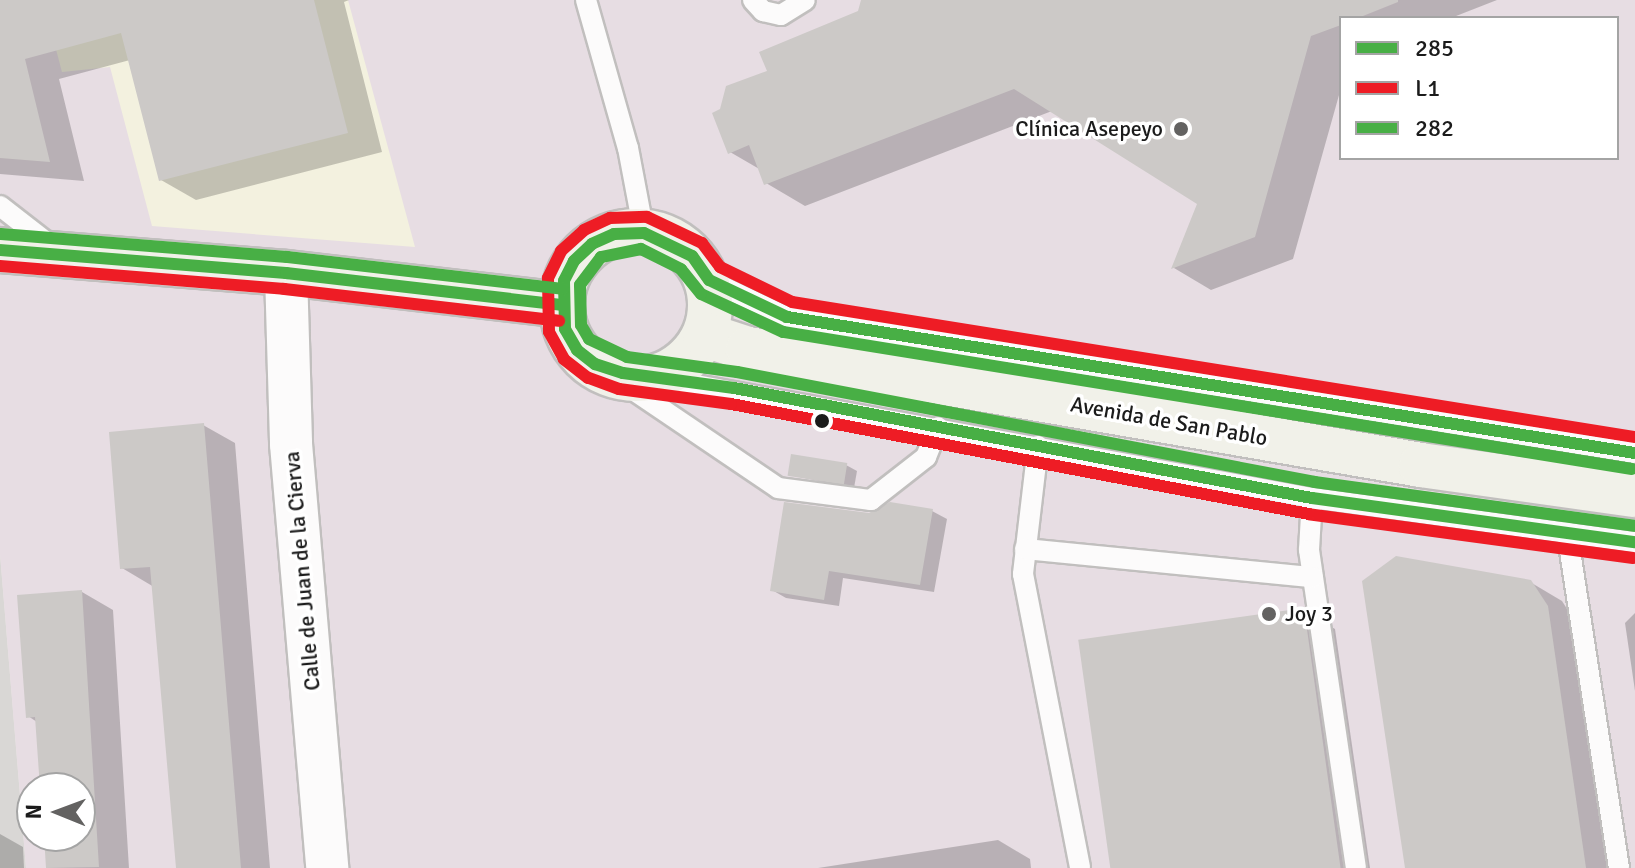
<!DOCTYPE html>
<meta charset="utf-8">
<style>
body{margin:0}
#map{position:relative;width:1635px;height:868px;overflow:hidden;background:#eae7e4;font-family:Signika,sans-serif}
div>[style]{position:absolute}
.residential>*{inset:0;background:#d9d7d5}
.industrial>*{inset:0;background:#e7dde3}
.education>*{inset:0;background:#f3f1df}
.shadow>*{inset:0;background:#0003}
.building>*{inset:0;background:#ccc9c7;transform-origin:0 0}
.roads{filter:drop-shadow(2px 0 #c1bfbe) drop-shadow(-2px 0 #c1bfbe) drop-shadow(0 2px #c1bfbe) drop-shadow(0 -2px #c1bfbe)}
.lane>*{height:20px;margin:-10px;padding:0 10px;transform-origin:10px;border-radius:10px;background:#fcfbfb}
.street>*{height:42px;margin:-21px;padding:0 21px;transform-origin:21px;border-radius:21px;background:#fcfbfb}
.secondary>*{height:44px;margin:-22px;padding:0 22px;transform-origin:22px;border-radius:22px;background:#f1f1e9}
.secondary>.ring{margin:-22px;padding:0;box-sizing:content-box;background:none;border:44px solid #f1f1e9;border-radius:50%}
.bus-1>*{height:12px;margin:-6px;padding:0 6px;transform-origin:6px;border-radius:6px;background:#48af45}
.bus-2>*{height:12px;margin:-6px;padding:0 6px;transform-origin:6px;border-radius:6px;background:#ee1c25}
.bus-3>*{height:12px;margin:-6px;padding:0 6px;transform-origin:6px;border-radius:6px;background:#48af45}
.dots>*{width:22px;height:22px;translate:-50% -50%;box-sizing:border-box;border:4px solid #fff;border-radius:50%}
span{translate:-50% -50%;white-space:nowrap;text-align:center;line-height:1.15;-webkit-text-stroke:7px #fff;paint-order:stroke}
.poi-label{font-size:22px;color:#1b1b1b}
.right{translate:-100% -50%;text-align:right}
.left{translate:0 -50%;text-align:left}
.street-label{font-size:22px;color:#1b1b1b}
.legend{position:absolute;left:1339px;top:16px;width:280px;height:144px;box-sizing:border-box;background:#fff;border:2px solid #a4a4a4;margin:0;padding:10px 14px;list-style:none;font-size:24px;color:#1b1b1b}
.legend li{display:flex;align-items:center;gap:16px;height:40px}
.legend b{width:40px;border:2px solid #a4a4a4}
.north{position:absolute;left:16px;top:772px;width:80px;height:80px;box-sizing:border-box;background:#fff;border:2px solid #a4a4a4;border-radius:50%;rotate:271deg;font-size:22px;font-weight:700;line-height:32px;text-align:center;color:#1b1b1b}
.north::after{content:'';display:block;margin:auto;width:28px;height:36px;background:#636261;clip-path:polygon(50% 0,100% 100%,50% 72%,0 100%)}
</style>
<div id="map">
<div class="residential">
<i style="clip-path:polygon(0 554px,11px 687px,26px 868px,0 868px)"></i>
</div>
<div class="industrial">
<i style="clip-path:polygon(evenodd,0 0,1635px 0,1635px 868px,26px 868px,0 554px,0 0,1341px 18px,1617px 18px,1617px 158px,1341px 158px,1341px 18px,0 0,32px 788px,80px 788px,80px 836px,32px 836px,32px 788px)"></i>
</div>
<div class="education">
<i style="clip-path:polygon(43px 0,348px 0,415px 247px,152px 226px,110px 67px,62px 72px)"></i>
</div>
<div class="shadow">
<i style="clip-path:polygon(0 0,349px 0,344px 2px,382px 152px,196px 200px,161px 180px,130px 60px,59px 79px,84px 181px,0 174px)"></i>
<i style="clip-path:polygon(863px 0,1497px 0,1451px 18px,1341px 18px,1341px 88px,1293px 259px,1211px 290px,1174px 268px,1199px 203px,1052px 111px,805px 206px,766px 183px,761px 170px,730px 152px,770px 72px,860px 12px)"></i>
<i style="clip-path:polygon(203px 425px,235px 443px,270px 868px,178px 868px,154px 587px,122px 568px)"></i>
<i style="clip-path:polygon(846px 465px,857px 471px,854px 488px,790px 475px)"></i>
<i style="clip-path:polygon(932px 511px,947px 519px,934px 592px,843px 578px,839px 606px,786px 598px,772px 590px,870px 515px)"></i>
<i style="clip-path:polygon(1530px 582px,1562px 601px,1578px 626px,1614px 868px,1407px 868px)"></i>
<i style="clip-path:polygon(82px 592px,113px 610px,129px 868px,48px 868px,46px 836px,80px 836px,80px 788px,42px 788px,37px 722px,28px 716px)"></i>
<i style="clip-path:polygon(1304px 611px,1335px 629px,1370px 868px,1114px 868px)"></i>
<i style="clip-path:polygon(1635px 613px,1635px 691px,1625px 623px)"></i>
<i style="clip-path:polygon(0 834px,23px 847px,24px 868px,0 868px)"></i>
<i style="clip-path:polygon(998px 840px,1030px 859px,1031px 868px,818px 868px)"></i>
</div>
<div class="building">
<i style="clip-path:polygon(0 0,314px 0,348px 133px,159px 181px,121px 33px,25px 59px,50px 162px,0 158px)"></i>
<i style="clip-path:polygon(861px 0,1398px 0,1398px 2px,1358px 18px,1341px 18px,1341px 25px,1311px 36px,1255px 237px,1171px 269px,1197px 204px,1014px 89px,764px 185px,749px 145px,728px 154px,712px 113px,720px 109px,726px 86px,767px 71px,759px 52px,858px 11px)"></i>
<i style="clip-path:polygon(204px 423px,215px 555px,241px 868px,176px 868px,150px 567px,120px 569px,109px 432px)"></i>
<i style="left:791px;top:454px;width:57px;height:22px;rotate:9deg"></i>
<i style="clip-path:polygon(784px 502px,869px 513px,890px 502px,933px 509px,920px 585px,829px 571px,824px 600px,770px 591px)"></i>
<i style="clip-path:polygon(1396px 556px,1531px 580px,1548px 606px,1586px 868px,1405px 868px,1362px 581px)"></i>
<i style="clip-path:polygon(82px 590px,99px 867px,46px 868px,44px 836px,80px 836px,80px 788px,40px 788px,35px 717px,26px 718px,17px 595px)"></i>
<i style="left:1304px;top:608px;width:263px;height:228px;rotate:82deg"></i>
</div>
<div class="roads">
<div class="lane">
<i style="left:586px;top:0;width:154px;rotate:74.2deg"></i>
<i style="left:628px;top:148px;width:86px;rotate:79.3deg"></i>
<i style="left:753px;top:0;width:15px;rotate:48deg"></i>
<i style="left:763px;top:11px;width:18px;rotate:13deg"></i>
<i style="left:781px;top:15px;width:28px;rotate:-32deg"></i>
<i style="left:0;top:206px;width:68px;rotate:37.9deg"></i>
<i style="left:709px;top:280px;width:86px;rotate:25.4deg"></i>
<i style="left:787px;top:317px;width:859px;rotate:9.11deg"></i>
<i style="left:595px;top:364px;width:221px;rotate:34.1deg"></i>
<i style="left:778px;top:488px;width:94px;rotate:7.4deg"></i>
<i style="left:871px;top:500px;width:70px;rotate:-38deg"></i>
<i style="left:926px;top:457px;width:32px;rotate:-68deg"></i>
<i style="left:647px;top:376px;width:676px;rotate:10.4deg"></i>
<i style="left:1312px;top:498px;width:326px;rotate:7.8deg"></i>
<i style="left:1038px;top:446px;width:129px;rotate:96.7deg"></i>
<i style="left:1023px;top:574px;width:299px;rotate:79deg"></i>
<i style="left:1312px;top:498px;width:52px;rotate:93.3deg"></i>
<i style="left:1309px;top:550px;width:321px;rotate:81.6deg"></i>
<i style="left:1567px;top:532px;width:340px;rotate:81.2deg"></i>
<i style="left:1025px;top:549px;width:289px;rotate:5.6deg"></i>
</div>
<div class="street">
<i style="left:286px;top:273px;width:171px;rotate:88.3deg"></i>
<i style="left:291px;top:444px;width:426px;rotate:85.1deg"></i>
</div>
<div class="secondary">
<i class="ring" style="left:562px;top:231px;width:104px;height:104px"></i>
<i style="left:0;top:250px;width:287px;rotate:4.6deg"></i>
<i style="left:286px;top:273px;width:277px;rotate:6.6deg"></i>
<i style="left:705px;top:335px;width:45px;rotate:18deg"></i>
<i style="left:748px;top:349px;width:683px;rotate:9.78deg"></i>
<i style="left:1421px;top:465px;width:216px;rotate:8deg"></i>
</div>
</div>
<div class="bus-1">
<i style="left:0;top:250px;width:287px;rotate:4.6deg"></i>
<i style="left:286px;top:273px;width:277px;rotate:6.6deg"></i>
<i style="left:1635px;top:453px;width:859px;rotate:-170.89deg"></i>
<i style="left:787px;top:317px;width:86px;rotate:-154.6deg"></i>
<i style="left:709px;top:280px;width:29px;rotate:-125deg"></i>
<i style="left:692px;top:256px;width:53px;rotate:-154.4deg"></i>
<i style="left:644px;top:233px;width:30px;rotate:178deg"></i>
<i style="left:614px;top:234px;width:24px;rotate:156deg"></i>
<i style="left:592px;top:244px;width:25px;rotate:137deg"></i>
<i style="left:574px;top:261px;width:22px;rotate:117deg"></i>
<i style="left:564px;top:281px;width:48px;rotate:88.8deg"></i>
<i style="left:565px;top:329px;width:24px;rotate:60deg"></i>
<i style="left:577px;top:350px;width:23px;rotate:38deg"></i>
<i style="left:595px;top:364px;width:29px;rotate:18deg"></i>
<i style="left:623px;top:373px;width:112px;rotate:7.7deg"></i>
<i style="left:734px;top:388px;width:588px;rotate:10.78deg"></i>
<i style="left:1312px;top:498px;width:326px;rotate:7.8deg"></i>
</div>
<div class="bus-2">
<i style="left:0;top:266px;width:285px;rotate:4.6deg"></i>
<i style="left:284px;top:289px;width:277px;rotate:6.6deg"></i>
<i style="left:1633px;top:558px;width:327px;rotate:-172.3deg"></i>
<i style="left:1309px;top:514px;width:588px;rotate:-169.22deg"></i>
<i style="left:731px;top:404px;width:113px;rotate:-172.4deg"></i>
<i style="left:619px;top:389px;width:33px;rotate:-160deg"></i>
<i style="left:588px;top:378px;width:31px;rotate:-142deg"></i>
<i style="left:564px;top:359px;width:31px;rotate:-119deg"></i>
<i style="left:549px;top:332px;width:54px;rotate:-91.1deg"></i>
<i style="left:548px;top:278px;width:30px;rotate:-64deg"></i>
<i style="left:561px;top:251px;width:31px;rotate:-42deg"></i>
<i style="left:584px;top:230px;width:29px;rotate:-25deg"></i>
<i style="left:610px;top:218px;width:37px;rotate:-2deg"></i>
<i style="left:647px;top:217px;width:61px;rotate:25.3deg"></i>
<i style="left:702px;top:243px;width:30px;rotate:53deg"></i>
<i style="left:720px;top:267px;width:80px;rotate:25.9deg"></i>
<i style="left:792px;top:302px;width:854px;rotate:9.1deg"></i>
</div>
<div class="bus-3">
<i style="left:1px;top:234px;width:287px;rotate:4.6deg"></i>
<i style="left:287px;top:257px;width:278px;rotate:6.6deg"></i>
<i style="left:1632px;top:469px;width:860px;rotate:-170.83deg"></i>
<i style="left:783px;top:332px;width:90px;rotate:-155.1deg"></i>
<i style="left:701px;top:294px;width:32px;rotate:-129deg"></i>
<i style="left:681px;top:269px;width:45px;rotate:-153.4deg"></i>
<i style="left:641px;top:249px;width:41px;rotate:168.7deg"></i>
<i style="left:601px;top:257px;width:35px;rotate:127deg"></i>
<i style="left:580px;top:285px;width:40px;rotate:88.6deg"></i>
<i style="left:581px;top:325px;width:16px;rotate:60deg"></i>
<i style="left:589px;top:339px;width:42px;rotate:25.3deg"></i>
<i style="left:627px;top:357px;width:111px;rotate:7.8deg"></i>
<i style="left:737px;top:372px;width:588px;rotate:10.78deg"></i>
<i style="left:1315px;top:482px;width:323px;rotate:7.8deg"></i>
</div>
<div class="dots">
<i style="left:1181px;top:129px;background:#636261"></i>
<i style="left:822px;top:421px;background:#1b1b1b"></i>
<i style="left:1269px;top:614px;background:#636261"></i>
</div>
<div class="poi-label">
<span class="right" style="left:1163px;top:129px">Clínica Asepeyo</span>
<span class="left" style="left:1285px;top:614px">Joy 3</span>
</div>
<div class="street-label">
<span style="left:1169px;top:421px;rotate:10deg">Avenida de San Pablo</span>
<span style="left:302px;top:571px;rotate:-95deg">Calle de Juan de la Cierva</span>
</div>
<ul class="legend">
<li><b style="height:10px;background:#48af45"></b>285</li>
<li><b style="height:10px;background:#ee1c25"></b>L1</li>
<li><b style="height:10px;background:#48af45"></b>282</li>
</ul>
<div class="north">N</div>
</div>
